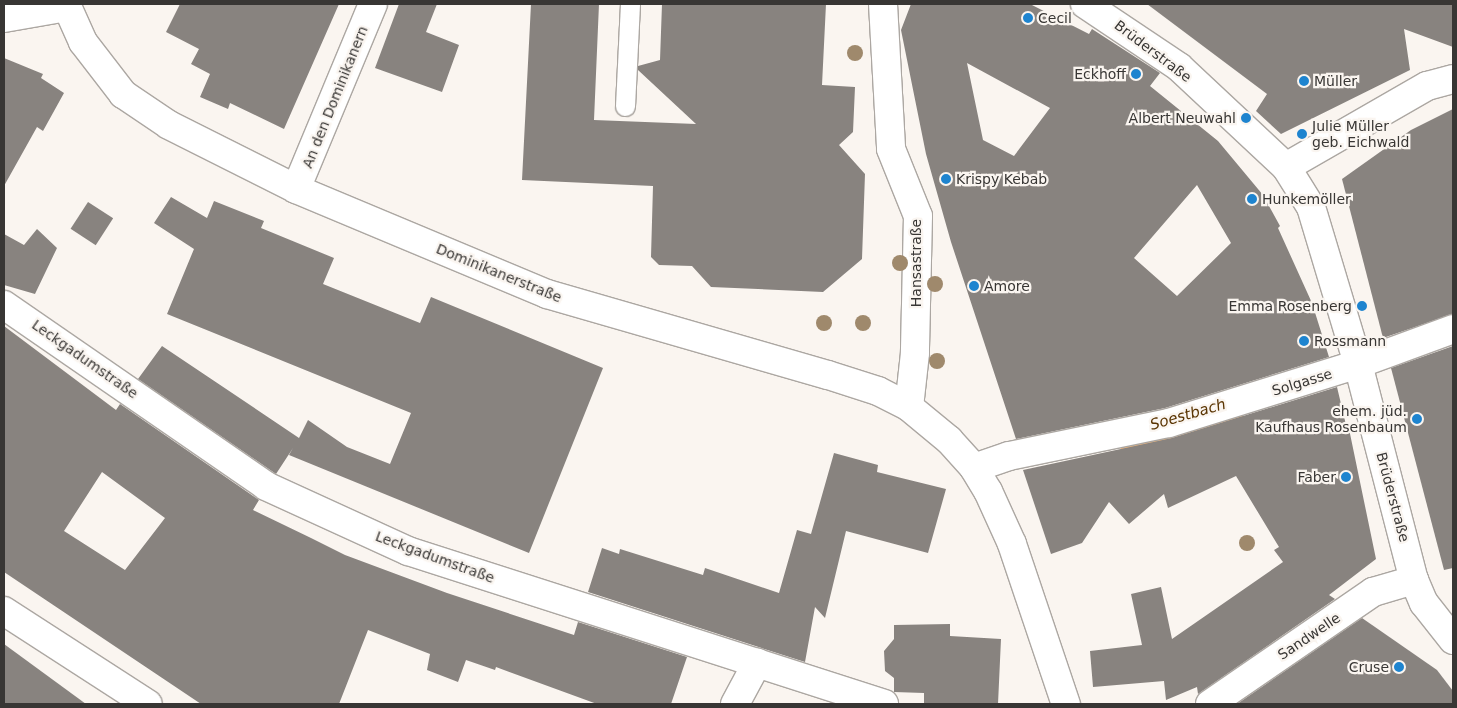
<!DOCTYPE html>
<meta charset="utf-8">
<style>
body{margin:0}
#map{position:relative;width:1457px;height:708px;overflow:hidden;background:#faf5f0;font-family:"DejaVu Sans",sans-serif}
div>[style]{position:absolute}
.stream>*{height:10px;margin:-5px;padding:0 5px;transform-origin:5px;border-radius:5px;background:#f2b87c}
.building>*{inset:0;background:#88837f;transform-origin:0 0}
.roads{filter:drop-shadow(1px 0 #aca7a2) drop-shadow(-1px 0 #aca7a2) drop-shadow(0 1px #aca7a2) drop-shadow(0 -1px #aca7a2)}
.lane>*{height:19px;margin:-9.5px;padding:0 9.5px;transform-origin:9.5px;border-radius:9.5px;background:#fff}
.street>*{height:28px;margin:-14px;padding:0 14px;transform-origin:14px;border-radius:14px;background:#fff}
.trees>*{width:16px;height:16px;margin:-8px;border-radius:50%;background:#9f896c}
.dots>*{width:14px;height:14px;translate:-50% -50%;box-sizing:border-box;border:2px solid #faf5f0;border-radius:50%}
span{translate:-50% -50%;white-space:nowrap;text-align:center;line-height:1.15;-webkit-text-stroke:4.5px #faf5f0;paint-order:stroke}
.poi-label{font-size:14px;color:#383634}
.left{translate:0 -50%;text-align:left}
.right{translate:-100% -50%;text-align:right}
.street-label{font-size:14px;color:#383634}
.water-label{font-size:15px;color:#593402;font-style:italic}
.frame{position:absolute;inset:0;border:5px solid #383634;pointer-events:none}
</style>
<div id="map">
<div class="stream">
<i style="left:1124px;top:445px;width:42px;rotate:-6.8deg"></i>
<i style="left:1166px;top:440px;width:76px;rotate:-18.4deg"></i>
</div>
<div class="building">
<i style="clip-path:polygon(180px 4px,339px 4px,284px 129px,230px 103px,228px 109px,200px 97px,210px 74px,191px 64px,199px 49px,166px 32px)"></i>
<i style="clip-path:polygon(399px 4px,437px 4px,426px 32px,459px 45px,442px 92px,375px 68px)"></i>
<i style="clip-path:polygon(531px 4px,599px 4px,594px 120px,696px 124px,638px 70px,638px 66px,660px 60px,662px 4px,826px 4px,822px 85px,855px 87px,853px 132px,839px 145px,865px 174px,862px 259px,823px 292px,711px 287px,692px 266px,659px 265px,651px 257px,653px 186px,522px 180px)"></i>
<i style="clip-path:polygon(evenodd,911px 4px,1030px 4px,1089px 34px,1092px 29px,1160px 73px,1150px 86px,1218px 141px,1263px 195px,1280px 226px,1278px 228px,1312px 303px,1329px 357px,1165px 408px,1016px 439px,951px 242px,926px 154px,901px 30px,911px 4px,967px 63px,1050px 108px,1014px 156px,983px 140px,967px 63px,911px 4px,1197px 185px,1231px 243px,1177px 296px,1134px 258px,1197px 185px)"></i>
<i style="clip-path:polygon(1147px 4px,1453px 4px,1453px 47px,1404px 29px,1410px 70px,1281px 134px,1256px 111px,1267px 94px)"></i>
<i style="clip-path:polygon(4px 58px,43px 74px,41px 78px,64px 93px,43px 131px,37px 127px,4px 186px)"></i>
<i style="clip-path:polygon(1453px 109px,1453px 314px,1383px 338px,1342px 179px,1411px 130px)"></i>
<i style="clip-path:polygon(171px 197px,207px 218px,214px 201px,264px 221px,261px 228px,334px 258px,323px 284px,420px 323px,431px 297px,603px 368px,529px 553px,289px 455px,293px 448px,276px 474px,138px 379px,162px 346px,299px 438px,308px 420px,347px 447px,390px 464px,411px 413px,167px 314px,194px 249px,154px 223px)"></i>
<i style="left:88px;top:202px;width:30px;height:32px;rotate:33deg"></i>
<i style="clip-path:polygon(37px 229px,57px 248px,35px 294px,4px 285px,4px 234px,24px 245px)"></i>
<i style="clip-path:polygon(evenodd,4px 326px,116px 410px,120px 404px,259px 500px,253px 510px,311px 538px,345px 555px,447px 593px,574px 635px,578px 622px,687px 657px,671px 704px,597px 704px,496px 667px,495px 670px,466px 660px,458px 682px,427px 670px,430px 654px,368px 630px,339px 704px,201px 704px,4px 572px,4px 326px,102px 472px,165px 518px,125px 570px,64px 531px,102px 472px)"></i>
<i style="clip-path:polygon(1453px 346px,1453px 568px,1444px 570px,1391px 368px)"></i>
<i style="clip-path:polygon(1337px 387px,1346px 425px,1348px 424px,1376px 559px,1329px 595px,1335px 599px,1198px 694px,1197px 687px,1166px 700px,1164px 681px,1093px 687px,1090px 651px,1142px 645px,1131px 594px,1161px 587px,1172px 639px,1283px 562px,1274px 550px,1279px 547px,1236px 476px,1168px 508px,1164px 494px,1129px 524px,1109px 502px,1082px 543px,1051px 554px,1023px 470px,1172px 438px)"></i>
<i style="clip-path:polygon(834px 453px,878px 465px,877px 472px,946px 489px,928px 553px,846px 531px,825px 618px,815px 607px,805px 662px,588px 592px,602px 548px,619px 554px,620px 549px,703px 575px,705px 568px,779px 593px,797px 530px,811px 534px)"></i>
<i style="clip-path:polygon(1362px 618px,1437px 670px,1453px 691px,1453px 704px,1237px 704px)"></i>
<i style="clip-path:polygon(950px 624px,950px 636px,1001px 639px,998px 704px,924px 703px,924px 693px,894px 692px,894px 678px,885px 671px,884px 651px,894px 639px,894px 625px)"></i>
<i style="clip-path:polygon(4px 644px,86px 704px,4px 704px)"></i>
</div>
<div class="roads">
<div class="lane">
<i style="left:625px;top:106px;width:102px;rotate:-87.2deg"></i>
</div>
<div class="street">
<i style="left:66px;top:4px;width:42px;rotate:65.9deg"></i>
<i style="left:83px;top:42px;width:66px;rotate:52.4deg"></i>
<i style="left:123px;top:94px;width:55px;rotate:34deg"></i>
<i style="left:169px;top:125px;width:142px;rotate:26.7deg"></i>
<i style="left:296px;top:189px;width:272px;rotate:22.7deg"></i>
<i style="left:547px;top:294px;width:292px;rotate:16.1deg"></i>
<i style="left:828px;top:375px;width:52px;rotate:17.7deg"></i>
<i style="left:878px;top:391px;width:35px;rotate:27deg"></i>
<i style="left:909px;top:407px;width:52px;rotate:39.5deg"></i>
<i style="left:949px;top:440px;width:38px;rotate:48deg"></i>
<i style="left:974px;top:468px;width:27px;rotate:59deg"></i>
<i style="left:988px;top:491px;width:58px;rotate:65.6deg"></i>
<i style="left:1012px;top:544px;width:169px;rotate:71.4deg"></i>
<i style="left:883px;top:4px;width:145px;rotate:86.8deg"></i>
<i style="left:891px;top:149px;width:72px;rotate:68.1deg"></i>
<i style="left:918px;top:216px;width:137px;rotate:91.3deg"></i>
<i style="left:915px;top:353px;width:54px;rotate:96.3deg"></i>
<i style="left:1085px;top:4px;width:113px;rotate:33.8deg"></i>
<i style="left:1179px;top:67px;width:146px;rotate:43.1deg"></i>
<i style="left:1286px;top:167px;width:47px;rotate:58deg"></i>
<i style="left:1311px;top:207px;width:164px;rotate:73.3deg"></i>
<i style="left:1358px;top:364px;width:223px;rotate:75.5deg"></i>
<i style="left:1414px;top:580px;width:25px;rotate:67deg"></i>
<i style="left:1424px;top:603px;width:47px;rotate:51.9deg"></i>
<i style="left:4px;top:18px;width:64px;rotate:-9.9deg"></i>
<i style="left:1286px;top:167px;width:163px;rotate:-29.9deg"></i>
<i style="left:1427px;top:86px;width:27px;rotate:-15deg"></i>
<i style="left:296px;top:189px;width:200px;rotate:-67.4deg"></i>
<i style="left:4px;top:305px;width:318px;rotate:34.6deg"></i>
<i style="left:266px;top:486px;width:156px;rotate:24.6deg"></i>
<i style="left:408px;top:551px;width:500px;rotate:17.8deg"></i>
<i style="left:974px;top:468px;width:37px;rotate:-19deg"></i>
<i style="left:1009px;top:456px;width:163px;rotate:-11.7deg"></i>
<i style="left:1169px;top:423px;width:198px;rotate:-17.3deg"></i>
<i style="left:1358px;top:364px;width:101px;rotate:-20.2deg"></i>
<i style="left:4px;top:611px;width:171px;rotate:32.9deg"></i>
<i style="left:735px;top:704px;width:47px;rotate:-61.8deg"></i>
<i style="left:1210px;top:704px;width:198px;rotate:-34.5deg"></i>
<i style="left:1373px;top:592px;width:43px;rotate:-16.3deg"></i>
</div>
</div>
<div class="trees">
<i style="left:855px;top:53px"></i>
<i style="left:900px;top:263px"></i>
<i style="left:935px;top:284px"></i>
<i style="left:824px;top:323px"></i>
<i style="left:863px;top:323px"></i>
<i style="left:937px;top:361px"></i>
<i style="left:1247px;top:543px"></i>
</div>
<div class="dots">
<i style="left:1028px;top:18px;background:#1e84cf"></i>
<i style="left:1136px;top:74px;background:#1e84cf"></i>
<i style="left:1304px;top:81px;background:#1e84cf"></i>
<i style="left:1246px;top:118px;background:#1e84cf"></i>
<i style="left:1302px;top:134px;background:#1e84cf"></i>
<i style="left:946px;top:179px;background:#1e84cf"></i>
<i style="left:1252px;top:199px;background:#1e84cf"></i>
<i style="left:974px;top:286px;background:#1e84cf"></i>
<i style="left:1362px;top:306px;background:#1e84cf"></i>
<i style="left:1304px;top:341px;background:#1e84cf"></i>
<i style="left:1417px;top:419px;background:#1e84cf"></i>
<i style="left:1346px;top:477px;background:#1e84cf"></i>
<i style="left:1399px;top:667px;background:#1e84cf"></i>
</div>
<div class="poi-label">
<span class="left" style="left:1038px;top:18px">Cecil</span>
<span class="right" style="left:1126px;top:74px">Eckhoff</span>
<span class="left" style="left:1314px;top:81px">Müller</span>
<span class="right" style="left:1236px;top:118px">Albert Neuwahl</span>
<span class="left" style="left:1312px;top:134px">Julie Müller<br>geb. Eichwald</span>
<span class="left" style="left:956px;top:179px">Krispy Kebab</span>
<span class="left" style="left:1262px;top:199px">Hunkemöller</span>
<span class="left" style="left:984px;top:286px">Amore</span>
<span class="right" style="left:1352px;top:306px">Emma Rosenberg</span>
<span class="left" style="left:1314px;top:341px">Rossmann</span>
<span class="right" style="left:1407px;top:419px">ehem. jüd.<br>Kaufhaus Rosenbaum</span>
<span class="right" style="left:1336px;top:477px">Faber</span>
<span class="right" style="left:1389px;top:667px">Cruse</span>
</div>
<div class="street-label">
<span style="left:1153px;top:51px;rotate:37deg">Brüderstraße</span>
<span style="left:335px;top:97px;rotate:-68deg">An den Dominikanern</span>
<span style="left:916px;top:263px;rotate:-90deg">Hansastraße</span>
<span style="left:499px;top:273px;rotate:22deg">Dominikanerstraße</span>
<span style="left:85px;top:359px;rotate:35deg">Leckgadumstraße</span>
<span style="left:1302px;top:382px;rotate:-17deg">Solgasse</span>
<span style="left:1393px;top:497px;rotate:75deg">Brüderstraße</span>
<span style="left:435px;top:557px;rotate:20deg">Leckgadumstraße</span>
<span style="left:1309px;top:636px;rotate:-34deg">Sandwelle</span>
</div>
<div class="water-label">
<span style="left:1188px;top:415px;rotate:-16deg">Soestbach</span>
</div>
<div class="frame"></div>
</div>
